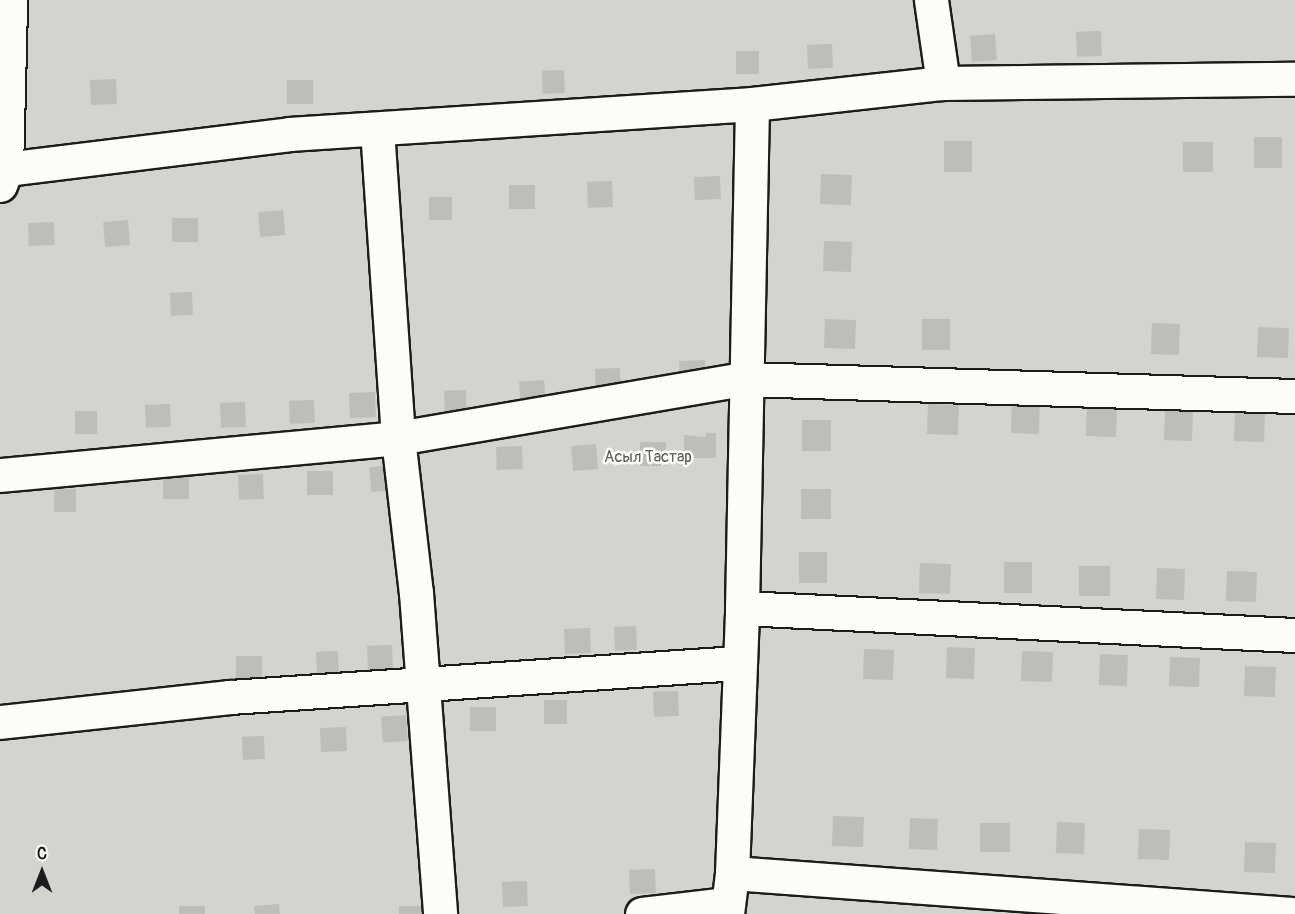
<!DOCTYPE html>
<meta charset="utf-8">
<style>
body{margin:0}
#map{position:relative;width:1295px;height:914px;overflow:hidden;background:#f4f3ee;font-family:Pangolin,sans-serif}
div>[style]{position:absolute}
.green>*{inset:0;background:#d4d3cf;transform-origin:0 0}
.building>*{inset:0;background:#bebdba;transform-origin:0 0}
.roads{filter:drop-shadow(2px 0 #1c1c1c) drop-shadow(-2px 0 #1c1c1c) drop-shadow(0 2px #1c1c1c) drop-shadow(0 -2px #1c1c1c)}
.minor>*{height:33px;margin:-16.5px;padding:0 16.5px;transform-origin:16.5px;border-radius:16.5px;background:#fdfcf7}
span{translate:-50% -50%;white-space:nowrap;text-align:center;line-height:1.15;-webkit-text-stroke:5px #fdfcf7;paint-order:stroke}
.park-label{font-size:16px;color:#5c5c5b}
.north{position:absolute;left:12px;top:842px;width:60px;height:60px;-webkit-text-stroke:4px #fdfcf7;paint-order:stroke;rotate:0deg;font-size:16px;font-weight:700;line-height:24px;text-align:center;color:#1c1c1c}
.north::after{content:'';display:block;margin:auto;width:21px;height:27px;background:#1c1c1c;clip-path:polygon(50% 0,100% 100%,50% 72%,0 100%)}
</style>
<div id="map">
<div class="green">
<i style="left:0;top:0;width:1295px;height:914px"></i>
</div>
<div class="building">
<i style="left:1101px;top:31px;width:25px;height:25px;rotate:88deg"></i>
<i style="left:995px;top:34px;width:26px;height:25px;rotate:86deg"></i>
<i style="left:832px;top:44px;width:24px;height:25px;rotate:88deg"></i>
<i style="left:759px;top:51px;width:23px;height:23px;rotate:90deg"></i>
<i style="left:564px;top:70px;width:23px;height:22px;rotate:88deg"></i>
<i style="left:116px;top:79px;width:25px;height:26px;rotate:88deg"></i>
<i style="left:287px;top:80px;width:26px;height:24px"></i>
<i style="left:1254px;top:137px;width:28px;height:31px"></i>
<i style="left:944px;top:141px;width:28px;height:31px"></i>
<i style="left:1183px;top:142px;width:30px;height:30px"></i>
<i style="left:821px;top:174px;width:31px;height:30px;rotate:2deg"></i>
<i style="left:720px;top:176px;width:23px;height:26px;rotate:88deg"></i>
<i style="left:612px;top:181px;width:26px;height:25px;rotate:88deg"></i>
<i style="left:535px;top:185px;width:24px;height:26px;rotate:90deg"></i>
<i style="left:452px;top:197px;width:23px;height:23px;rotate:90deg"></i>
<i style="left:283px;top:210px;width:25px;height:25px;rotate:85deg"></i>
<i style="left:172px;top:218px;width:26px;height:24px"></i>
<i style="left:128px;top:220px;width:25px;height:25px;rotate:85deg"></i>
<i style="left:54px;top:222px;width:23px;height:26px;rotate:88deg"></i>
<i style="left:824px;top:241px;width:28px;height:30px;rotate:2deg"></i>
<i style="left:192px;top:292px;width:23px;height:22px;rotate:88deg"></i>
<i style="left:825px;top:319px;width:31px;height:29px;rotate:2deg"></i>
<i style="left:922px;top:319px;width:28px;height:31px"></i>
<i style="left:1152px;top:323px;width:28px;height:31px;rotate:2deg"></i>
<i style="left:1258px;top:327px;width:31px;height:30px;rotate:2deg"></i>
<i style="left:705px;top:360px;width:24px;height:26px;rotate:88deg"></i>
<i style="left:620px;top:368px;width:25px;height:25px;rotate:88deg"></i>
<i style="left:544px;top:380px;width:26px;height:25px;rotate:86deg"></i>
<i style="left:466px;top:390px;width:23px;height:22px;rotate:88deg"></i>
<i style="left:375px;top:392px;width:25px;height:26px;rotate:88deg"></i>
<i style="left:314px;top:400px;width:23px;height:25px;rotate:88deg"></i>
<i style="left:245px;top:402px;width:25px;height:25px;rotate:88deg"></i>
<i style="left:1012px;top:402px;width:28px;height:31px;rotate:2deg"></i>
<i style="left:170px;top:404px;width:23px;height:25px;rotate:88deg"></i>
<i style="left:928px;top:404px;width:31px;height:30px;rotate:2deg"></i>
<i style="left:1087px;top:406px;width:30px;height:30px;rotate:2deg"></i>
<i style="left:1165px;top:409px;width:28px;height:31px;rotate:2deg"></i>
<i style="left:75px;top:411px;width:22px;height:23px"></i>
<i style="left:1235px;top:412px;width:30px;height:29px;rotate:2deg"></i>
<i style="left:802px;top:420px;width:29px;height:31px"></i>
<i style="clip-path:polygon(706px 433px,716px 433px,716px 458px,684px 458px,684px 435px,706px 437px)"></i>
<i style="left:640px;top:442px;width:26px;height:24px"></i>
<i style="left:596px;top:444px;width:25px;height:25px;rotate:85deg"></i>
<i style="left:522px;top:446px;width:23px;height:26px;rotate:88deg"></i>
<i style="left:394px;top:465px;width:25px;height:25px;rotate:85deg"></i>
<i style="left:333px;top:471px;width:24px;height:26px;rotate:90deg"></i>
<i style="left:263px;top:474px;width:25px;height:25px;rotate:88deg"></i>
<i style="left:189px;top:475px;width:24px;height:26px;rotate:90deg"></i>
<i style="left:54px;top:489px;width:22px;height:23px"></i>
<i style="left:801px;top:489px;width:30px;height:30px"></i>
<i style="left:799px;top:552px;width:28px;height:31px"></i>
<i style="left:1004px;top:562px;width:28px;height:31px"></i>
<i style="left:920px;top:563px;width:31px;height:30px;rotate:2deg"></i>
<i style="left:1079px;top:566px;width:31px;height:30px"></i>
<i style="left:1157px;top:568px;width:28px;height:31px;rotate:2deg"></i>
<i style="left:1227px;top:571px;width:30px;height:30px;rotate:2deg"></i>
<i style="left:636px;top:626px;width:24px;height:22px;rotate:88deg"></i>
<i style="left:590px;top:628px;width:25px;height:26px;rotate:88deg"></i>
<i style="left:392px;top:645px;width:24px;height:25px;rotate:88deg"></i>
<i style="left:947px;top:647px;width:28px;height:31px;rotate:2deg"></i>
<i style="left:864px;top:649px;width:30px;height:30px;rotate:2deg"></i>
<i style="left:338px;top:651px;width:23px;height:22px;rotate:88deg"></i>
<i style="left:1022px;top:651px;width:31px;height:30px;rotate:2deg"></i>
<i style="left:1100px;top:654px;width:28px;height:31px;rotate:2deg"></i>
<i style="left:262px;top:656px;width:23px;height:26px;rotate:90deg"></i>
<i style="left:1170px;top:657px;width:30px;height:29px;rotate:2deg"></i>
<i style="left:1245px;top:666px;width:31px;height:30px;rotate:2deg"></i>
<i style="left:678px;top:691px;width:25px;height:25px;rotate:88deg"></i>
<i style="left:567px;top:700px;width:24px;height:23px;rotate:90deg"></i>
<i style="left:496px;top:707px;width:24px;height:26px;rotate:90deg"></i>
<i style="left:406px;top:715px;width:26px;height:25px;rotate:86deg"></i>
<i style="left:346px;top:727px;width:24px;height:26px;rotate:88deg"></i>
<i style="left:264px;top:736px;width:23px;height:22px;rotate:88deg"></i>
<i style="left:833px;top:816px;width:31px;height:30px;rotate:2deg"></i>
<i style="left:910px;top:818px;width:28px;height:31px;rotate:2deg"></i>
<i style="left:1057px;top:822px;width:28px;height:31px;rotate:2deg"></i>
<i style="left:980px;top:823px;width:30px;height:29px"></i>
<i style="left:1139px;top:829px;width:31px;height:30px;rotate:2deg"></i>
<i style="left:1245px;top:842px;width:31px;height:30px;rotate:2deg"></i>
<i style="left:655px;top:869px;width:24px;height:26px;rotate:88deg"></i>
<i style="left:527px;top:881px;width:25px;height:25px;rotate:88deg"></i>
<i style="clip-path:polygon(279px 904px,280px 914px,255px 914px,254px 906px)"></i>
<i style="left:205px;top:906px;width:8px;height:26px;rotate:90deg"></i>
<i style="left:424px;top:906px;width:8px;height:25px;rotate:90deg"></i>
</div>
<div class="roads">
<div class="minor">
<i style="left:931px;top:0;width:84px;rotate:81.8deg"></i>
<i style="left:377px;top:129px;width:310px;rotate:86.1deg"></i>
<i style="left:398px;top:438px;width:156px;rotate:83.4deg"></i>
<i style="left:416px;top:593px;width:322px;rotate:85.7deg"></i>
<i style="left:6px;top:169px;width:286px;rotate:-7deg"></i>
<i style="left:290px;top:134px;width:463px;rotate:-3.7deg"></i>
<i style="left:752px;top:104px;width:192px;rotate:-6.3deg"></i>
<i style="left:943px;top:83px;width:352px;rotate:-0.7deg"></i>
<i style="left:0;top:185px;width:17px;rotate:-69deg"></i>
<i style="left:6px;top:169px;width:169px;rotate:-88.6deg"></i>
<i style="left:0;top:475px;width:400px;rotate:-5.3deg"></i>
<i style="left:398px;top:438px;width:351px;rotate:-9.7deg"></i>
<i style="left:744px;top:379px;width:551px;rotate:1.77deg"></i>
<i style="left:742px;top:608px;width:554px;rotate:2.8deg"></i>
<i style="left:0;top:722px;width:231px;rotate:-6.2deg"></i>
<i style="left:230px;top:697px;width:509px;rotate:-3.83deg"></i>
<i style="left:732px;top:873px;width:561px;rotate:4.19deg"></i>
<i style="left:642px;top:914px;width:86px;rotate:-6.7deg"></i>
<i style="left:727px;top:914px;width:41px;rotate:-83deg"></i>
<i style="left:732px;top:873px;width:265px;rotate:-87.8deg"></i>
<i style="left:742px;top:608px;width:504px;rotate:-88.86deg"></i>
</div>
</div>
<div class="park-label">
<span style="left:648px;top:457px">Асыл Тастар</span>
</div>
<div class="north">С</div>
</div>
